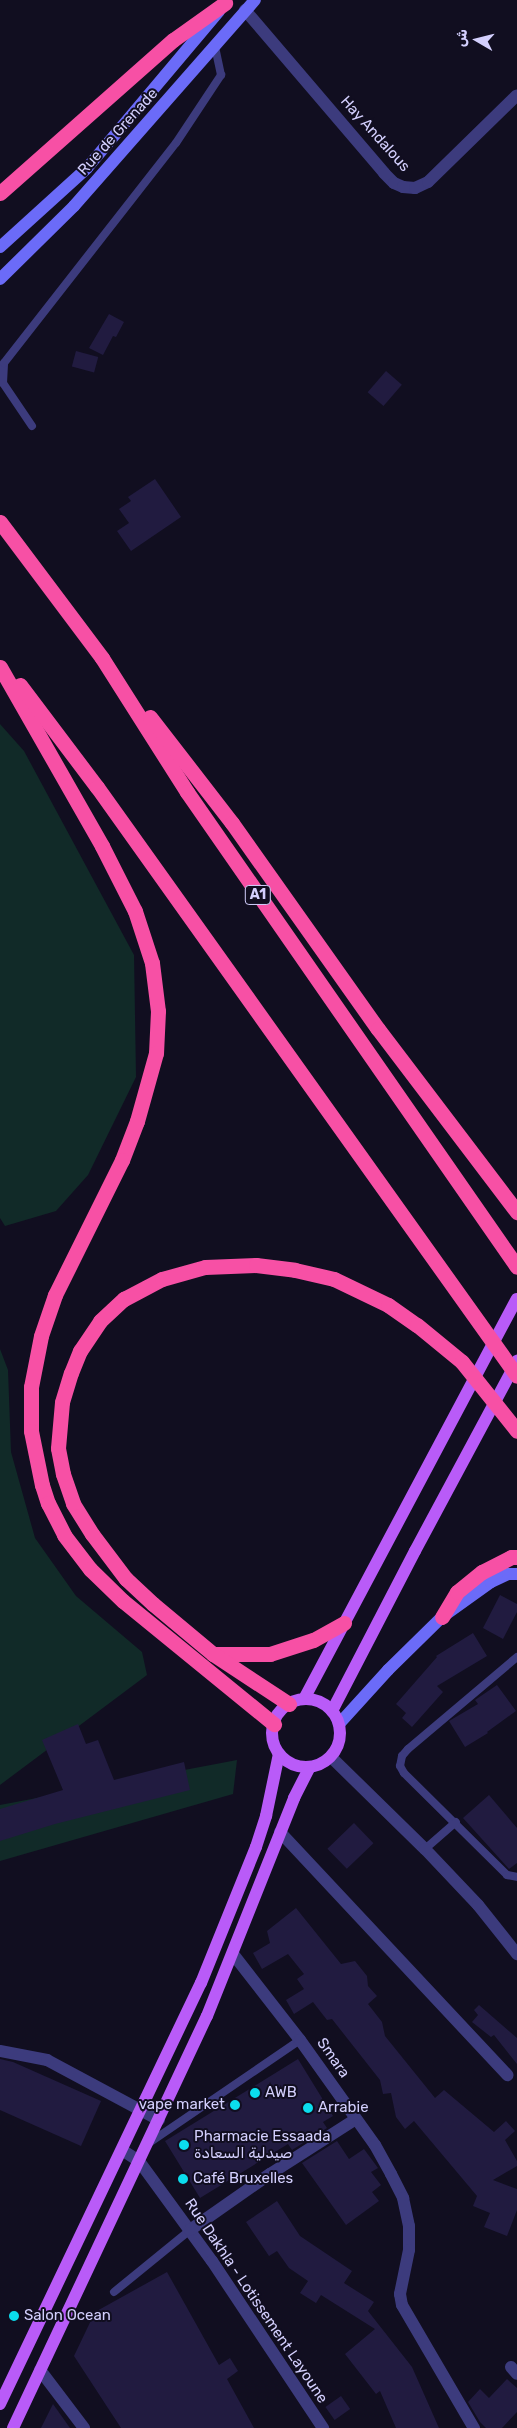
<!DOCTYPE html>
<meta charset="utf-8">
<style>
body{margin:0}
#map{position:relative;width:517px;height:2428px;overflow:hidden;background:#110e20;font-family:Rubik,"Noto Sans Arabic",sans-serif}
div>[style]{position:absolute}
.green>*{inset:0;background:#112a28}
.building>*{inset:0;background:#211b40;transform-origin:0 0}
.lane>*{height:8px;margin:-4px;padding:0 4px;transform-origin:4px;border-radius:4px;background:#3c3b7d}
.street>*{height:12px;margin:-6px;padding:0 6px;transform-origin:6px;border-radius:6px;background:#3c3b7d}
.secondary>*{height:12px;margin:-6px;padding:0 6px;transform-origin:6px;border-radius:6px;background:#6b6bf8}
.primary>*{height:12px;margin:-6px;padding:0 6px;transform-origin:6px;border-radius:6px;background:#b95bf8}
.primary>.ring{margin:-6px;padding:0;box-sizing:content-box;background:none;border:12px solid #b95bf8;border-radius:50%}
.highway>*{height:15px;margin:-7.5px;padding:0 7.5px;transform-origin:7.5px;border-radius:7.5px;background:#f750a5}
.dots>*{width:14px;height:14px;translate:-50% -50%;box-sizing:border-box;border:2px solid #110e20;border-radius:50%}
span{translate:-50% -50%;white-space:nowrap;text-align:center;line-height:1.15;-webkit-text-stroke:4px #110e20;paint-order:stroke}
.shield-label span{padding:1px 4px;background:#110e20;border:1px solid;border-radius:4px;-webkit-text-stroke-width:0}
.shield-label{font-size:14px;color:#d3cffd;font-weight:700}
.street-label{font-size:15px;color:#d3cffd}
.poi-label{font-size:15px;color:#d3cffd}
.left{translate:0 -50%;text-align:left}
.right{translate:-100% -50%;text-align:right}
.north{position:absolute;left:452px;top:15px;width:50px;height:50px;-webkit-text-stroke:4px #110e20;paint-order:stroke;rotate:278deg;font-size:14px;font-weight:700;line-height:20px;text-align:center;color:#d3cffd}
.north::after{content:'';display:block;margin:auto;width:18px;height:22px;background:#d3cffd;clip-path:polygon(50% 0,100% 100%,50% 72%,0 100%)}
</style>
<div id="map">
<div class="green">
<i style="clip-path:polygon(0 724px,24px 751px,134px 955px,136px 1077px,88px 1175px,56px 1211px,5px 1226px,0 1218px)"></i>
<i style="clip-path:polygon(0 1349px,8px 1370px,11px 1452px,35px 1538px,76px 1596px,142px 1652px,147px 1675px,0 1785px)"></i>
<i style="clip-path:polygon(237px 1760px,233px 1794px,0 1861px,0 1805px)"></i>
</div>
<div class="building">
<i style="clip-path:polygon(109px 314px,124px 322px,116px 337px,113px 336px,103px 355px,89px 348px)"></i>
<i style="left:76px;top:351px;width:23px;height:16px;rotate:15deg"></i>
<i style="left:386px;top:371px;width:21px;height:28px;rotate:41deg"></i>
<i style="clip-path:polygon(155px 479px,181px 517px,131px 551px,117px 531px,129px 523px,119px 509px,131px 501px,128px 497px)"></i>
<i style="clip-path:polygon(500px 1595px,517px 1604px,517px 1612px,503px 1639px,483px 1628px)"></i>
<i style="clip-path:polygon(473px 1633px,487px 1656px,437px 1686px,443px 1692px,412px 1727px,402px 1718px,406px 1713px,396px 1704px,437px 1657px,436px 1656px)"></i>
<i style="clip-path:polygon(497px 1685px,516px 1711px,487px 1732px,488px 1733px,465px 1747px,449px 1721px,478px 1704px,475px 1700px)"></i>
<i style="clip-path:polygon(78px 1724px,86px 1744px,98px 1740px,114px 1780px,184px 1762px,190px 1790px,55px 1824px,0 1841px,0 1809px,63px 1790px,42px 1740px)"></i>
<i style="clip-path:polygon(489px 1795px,517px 1828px,517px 1863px,509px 1869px,463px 1818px)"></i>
<i style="left:354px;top:1823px;width:28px;height:37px;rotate:46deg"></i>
<i style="clip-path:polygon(296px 1908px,341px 1964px,355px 1961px,367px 1976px,368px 1986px,377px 1996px,368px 2004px,382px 2022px,385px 2036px,435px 2098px,444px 2090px,494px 2132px,506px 2121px,515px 2131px,505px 2140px,517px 2161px,517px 2166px,493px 2180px,517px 2189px,517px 2210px,507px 2236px,484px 2227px,490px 2213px,473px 2206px,477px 2196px,414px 2121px,405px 2129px,396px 2117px,391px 2093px,383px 2094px,380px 2080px,332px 2019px,327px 2020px,313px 2002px,294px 2014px,286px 2000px,304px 1989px,297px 1979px,304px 1974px,288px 1954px,262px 1969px,253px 1953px,270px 1943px,267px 1931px)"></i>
<i style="clip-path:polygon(479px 2005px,517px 2038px,517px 2064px,494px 2035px,491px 2037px,472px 2022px,478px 2015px,474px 2010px)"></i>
<i style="clip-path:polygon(0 2059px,13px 2062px,101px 2101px,81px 2146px,0 2110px)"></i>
<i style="clip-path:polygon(298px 2059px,333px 2116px,323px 2122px,327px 2128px,292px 2150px,288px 2144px,200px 2198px,165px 2141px)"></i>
<i style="clip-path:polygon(337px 2141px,349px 2159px,364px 2149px,378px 2168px,371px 2172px,381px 2185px,372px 2192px,379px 2201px,346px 2225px,302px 2163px)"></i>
<i style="clip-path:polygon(277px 2201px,300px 2236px,352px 2271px,344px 2283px,374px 2302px,368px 2311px,412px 2367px,439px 2428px,396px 2428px,380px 2391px,376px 2394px,345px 2354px,375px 2329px,321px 2295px,316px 2303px,300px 2293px,308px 2281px,289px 2268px,277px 2251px,269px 2256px,246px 2222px)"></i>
<i style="clip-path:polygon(167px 2272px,219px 2365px,230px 2358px,238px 2371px,227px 2379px,254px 2428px,121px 2428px,74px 2356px,95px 2312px)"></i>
<i style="clip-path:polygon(507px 2379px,517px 2388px,517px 2412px,502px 2428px,486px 2428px,480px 2422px,468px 2402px,480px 2389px,489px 2398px)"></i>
<i style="left:341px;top:2396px;width:16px;height:19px;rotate:55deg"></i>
<i style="clip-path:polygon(53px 2404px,70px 2428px,41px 2428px)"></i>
</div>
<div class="lane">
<i style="left:32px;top:426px;width:52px;rotate:-124deg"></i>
<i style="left:3px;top:383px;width:20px;rotate:-87deg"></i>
<i style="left:4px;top:363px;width:279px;rotate:-52deg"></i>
<i style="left:176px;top:143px;width:82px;rotate:-56.5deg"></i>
<i style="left:221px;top:75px;width:29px;rotate:-102deg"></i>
<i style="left:517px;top:1657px;width:143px;rotate:139.8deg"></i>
<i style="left:408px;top:1749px;width:9px;rotate:131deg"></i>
<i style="left:402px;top:1756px;width:10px;rotate:101deg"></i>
<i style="left:400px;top:1766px;width:8px;rotate:60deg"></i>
<i style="left:404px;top:1773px;width:145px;rotate:44.7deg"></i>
<i style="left:507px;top:1875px;width:10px;rotate:11deg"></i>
<i style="left:425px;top:1849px;width:41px;rotate:-41.1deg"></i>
<i style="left:149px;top:2143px;width:183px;rotate:-34.3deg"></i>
<i style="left:114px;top:2292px;width:98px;rotate:-39.2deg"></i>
</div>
<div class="street">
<i style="left:245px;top:10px;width:214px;rotate:49.5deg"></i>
<i style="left:384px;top:173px;width:14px;rotate:45deg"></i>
<i style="left:394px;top:183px;width:10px;rotate:24deg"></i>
<i style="left:403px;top:187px;width:12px;rotate:5deg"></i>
<i style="left:415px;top:188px;width:14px;rotate:-25deg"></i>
<i style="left:428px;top:182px;width:124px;rotate:-44.3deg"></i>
<i style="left:331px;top:1757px;width:132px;rotate:44.4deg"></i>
<i style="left:425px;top:1849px;width:77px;rotate:46.6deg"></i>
<i style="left:478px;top:1905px;width:63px;rotate:51.5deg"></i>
<i style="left:280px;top:1832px;width:333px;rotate:46.9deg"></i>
<i style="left:233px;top:1954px;width:109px;rotate:52.1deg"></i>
<i style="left:300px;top:2040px;width:129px;rotate:54.5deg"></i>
<i style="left:375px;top:2145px;width:33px;rotate:61deg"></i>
<i style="left:391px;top:2174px;width:27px;rotate:63deg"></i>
<i style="left:403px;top:2198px;width:29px;rotate:78deg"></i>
<i style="left:409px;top:2226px;width:24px;rotate:90deg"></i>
<i style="left:409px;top:2250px;width:45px;rotate:101.6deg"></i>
<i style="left:400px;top:2294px;width:11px;rotate:80deg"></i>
<i style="left:402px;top:2305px;width:143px;rotate:59.7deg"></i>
<i style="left:0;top:2051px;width:48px;rotate:10.8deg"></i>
<i style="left:47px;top:2060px;width:127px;rotate:28.2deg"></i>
<i style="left:122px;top:2150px;width:20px;rotate:33deg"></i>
<i style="left:139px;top:2161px;width:124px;rotate:53.9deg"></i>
<i style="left:212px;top:2261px;width:201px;rotate:56.4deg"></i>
<i style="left:190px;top:2230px;width:98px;rotate:-35deg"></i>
<i style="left:270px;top:2174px;width:102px;rotate:-32.6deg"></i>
<i style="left:511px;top:2367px;width:9px;rotate:49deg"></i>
<i style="left:40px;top:2370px;width:73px;rotate:52.8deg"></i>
</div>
<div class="secondary">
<i style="left:0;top:247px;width:118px;rotate:-42.2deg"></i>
<i style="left:87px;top:168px;width:205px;rotate:-49.9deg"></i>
<i style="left:0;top:279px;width:104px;rotate:-44.6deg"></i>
<i style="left:74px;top:206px;width:274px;rotate:-48.7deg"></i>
<i style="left:339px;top:1724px;width:73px;rotate:-47.8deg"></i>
<i style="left:388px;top:1670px;width:76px;rotate:-44.5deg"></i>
<i style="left:442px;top:1617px;width:60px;rotate:-35.5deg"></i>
<i style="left:491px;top:1582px;width:19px;rotate:-25deg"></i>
<i style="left:508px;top:1574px;width:9px"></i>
</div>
<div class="primary">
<i style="left:304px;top:1699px;width:453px;rotate:-62deg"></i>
<i class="ring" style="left:272px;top:1699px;width:56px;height:56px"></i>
<i style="left:332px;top:1711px;width:180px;rotate:-62.6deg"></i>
<i style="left:415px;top:1551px;width:216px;rotate:-61.8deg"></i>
<i style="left:0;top:2404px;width:467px;rotate:-64.5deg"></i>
<i style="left:201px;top:1983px;width:147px;rotate:-68deg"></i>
<i style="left:256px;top:1847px;width:33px;rotate:-72deg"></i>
<i style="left:266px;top:1816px;width:63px;rotate:-78.2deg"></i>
<i style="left:13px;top:2428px;width:455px;rotate:-64.8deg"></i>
<i style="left:207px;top:2016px;width:235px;rotate:-68.2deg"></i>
<i style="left:294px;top:1798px;width:34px;rotate:-63deg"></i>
</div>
<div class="highway">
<i style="left:0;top:193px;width:231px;rotate:-41.5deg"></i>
<i style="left:173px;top:40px;width:64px;rotate:-35.4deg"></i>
<i style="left:0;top:522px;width:170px;rotate:53.1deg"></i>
<i style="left:102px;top:658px;width:159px;rotate:57.6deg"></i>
<i style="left:187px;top:792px;width:578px;rotate:55.21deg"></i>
<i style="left:0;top:667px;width:206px;rotate:60.3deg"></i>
<i style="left:102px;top:846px;width:73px;rotate:63.1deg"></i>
<i style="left:135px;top:911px;width:55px;rotate:71.9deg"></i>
<i style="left:152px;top:963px;width:48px;rotate:82.9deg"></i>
<i style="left:158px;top:1011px;width:42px;rotate:92.7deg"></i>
<i style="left:156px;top:1053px;width:71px;rotate:105.6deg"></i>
<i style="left:137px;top:1121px;width:42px;rotate:111deg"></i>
<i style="left:122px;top:1160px;width:151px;rotate:116.4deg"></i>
<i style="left:55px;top:1295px;width:43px;rotate:108.9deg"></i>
<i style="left:41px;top:1336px;width:52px;rotate:101.1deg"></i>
<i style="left:31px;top:1387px;width:44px;rotate:90deg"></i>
<i style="left:31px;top:1431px;width:55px;rotate:78.5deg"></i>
<i style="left:42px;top:1485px;width:19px;rotate:72deg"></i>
<i style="left:48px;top:1503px;width:36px;rotate:63deg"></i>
<i style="left:64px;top:1535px;width:43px;rotate:52.6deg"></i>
<i style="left:90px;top:1569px;width:46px;rotate:44.1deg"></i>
<i style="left:123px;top:1601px;width:195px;rotate:39.2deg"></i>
<i style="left:20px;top:685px;width:128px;rotate:53deg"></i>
<i style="left:97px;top:787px;width:723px;rotate:54.51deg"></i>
<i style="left:150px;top:717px;width:134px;rotate:52.3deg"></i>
<i style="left:232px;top:823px;width:252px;rotate:54.7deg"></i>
<i style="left:378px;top:1029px;width:230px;rotate:52.8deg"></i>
<i style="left:442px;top:1617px;width:29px;rotate:-59deg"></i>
<i style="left:457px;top:1592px;width:32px;rotate:-39deg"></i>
<i style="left:482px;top:1572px;width:33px;rotate:-27deg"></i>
<i style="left:511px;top:1557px;width:6px"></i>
<i style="left:344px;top:1623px;width:35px;rotate:151deg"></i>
<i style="left:313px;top:1640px;width:45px;rotate:162deg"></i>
<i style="left:270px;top:1654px;width:57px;rotate:180deg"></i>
<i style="left:213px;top:1654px;width:78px;rotate:-140.2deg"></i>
<i style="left:153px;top:1604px;width:37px;rotate:-137deg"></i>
<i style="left:126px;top:1579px;width:56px;rotate:-127.1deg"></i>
<i style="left:92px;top:1534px;width:36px;rotate:-122deg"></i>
<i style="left:73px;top:1503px;width:31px;rotate:-109deg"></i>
<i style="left:63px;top:1474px;width:26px;rotate:-101deg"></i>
<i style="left:58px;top:1448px;width:46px;rotate:-85deg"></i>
<i style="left:62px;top:1402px;width:30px;rotate:-73deg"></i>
<i style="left:71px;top:1373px;width:24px;rotate:-68deg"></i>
<i style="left:80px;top:1351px;width:36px;rotate:-56deg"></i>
<i style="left:100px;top:1321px;width:33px;rotate:-43deg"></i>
<i style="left:124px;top:1299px;width:43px;rotate:-27.8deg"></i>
<i style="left:162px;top:1279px;width:45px;rotate:-15.6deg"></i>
<i style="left:205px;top:1267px;width:51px;rotate:-2.2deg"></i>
<i style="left:256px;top:1265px;width:39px;rotate:7deg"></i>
<i style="left:295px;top:1270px;width:40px;rotate:13deg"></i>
<i style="left:334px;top:1279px;width:60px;rotate:25.7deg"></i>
<i style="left:388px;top:1305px;width:35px;rotate:35deg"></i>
<i style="left:417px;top:1325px;width:58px;rotate:39.4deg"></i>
<i style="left:462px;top:1362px;width:88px;rotate:51.4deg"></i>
<i style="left:213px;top:1654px;width:91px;rotate:33.3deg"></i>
</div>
<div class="dots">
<i style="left:255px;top:2093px;background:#0bdded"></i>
<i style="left:235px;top:2105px;background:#0bdded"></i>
<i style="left:308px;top:2108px;background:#0bdded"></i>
<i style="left:184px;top:2145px;background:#0bdded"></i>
<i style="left:183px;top:2179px;background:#0bdded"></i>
<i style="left:14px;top:2316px;background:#0bdded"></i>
</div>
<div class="shield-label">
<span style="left:258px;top:895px">A1</span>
</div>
<div class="street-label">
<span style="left:118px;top:132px;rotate:-48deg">Rue de Grenade</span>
<span style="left:375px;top:134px;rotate:48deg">Hay Andalous</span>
<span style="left:333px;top:2058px;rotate:55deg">Smara</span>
<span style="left:256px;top:2301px;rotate:56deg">Rue Dakhla - Lotissement Layoune</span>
</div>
<div class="poi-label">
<span class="left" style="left:265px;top:2093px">AWB</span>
<span class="right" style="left:225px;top:2105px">vape market</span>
<span class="left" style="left:318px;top:2108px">Arrabie</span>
<span class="left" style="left:194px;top:2145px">Pharmacie Essaada<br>صيدلية السعادة</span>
<span class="left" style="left:193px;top:2179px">Café Bruxelles</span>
<span class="left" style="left:24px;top:2316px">Salon Ocean</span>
</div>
<div class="north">ش</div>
</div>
